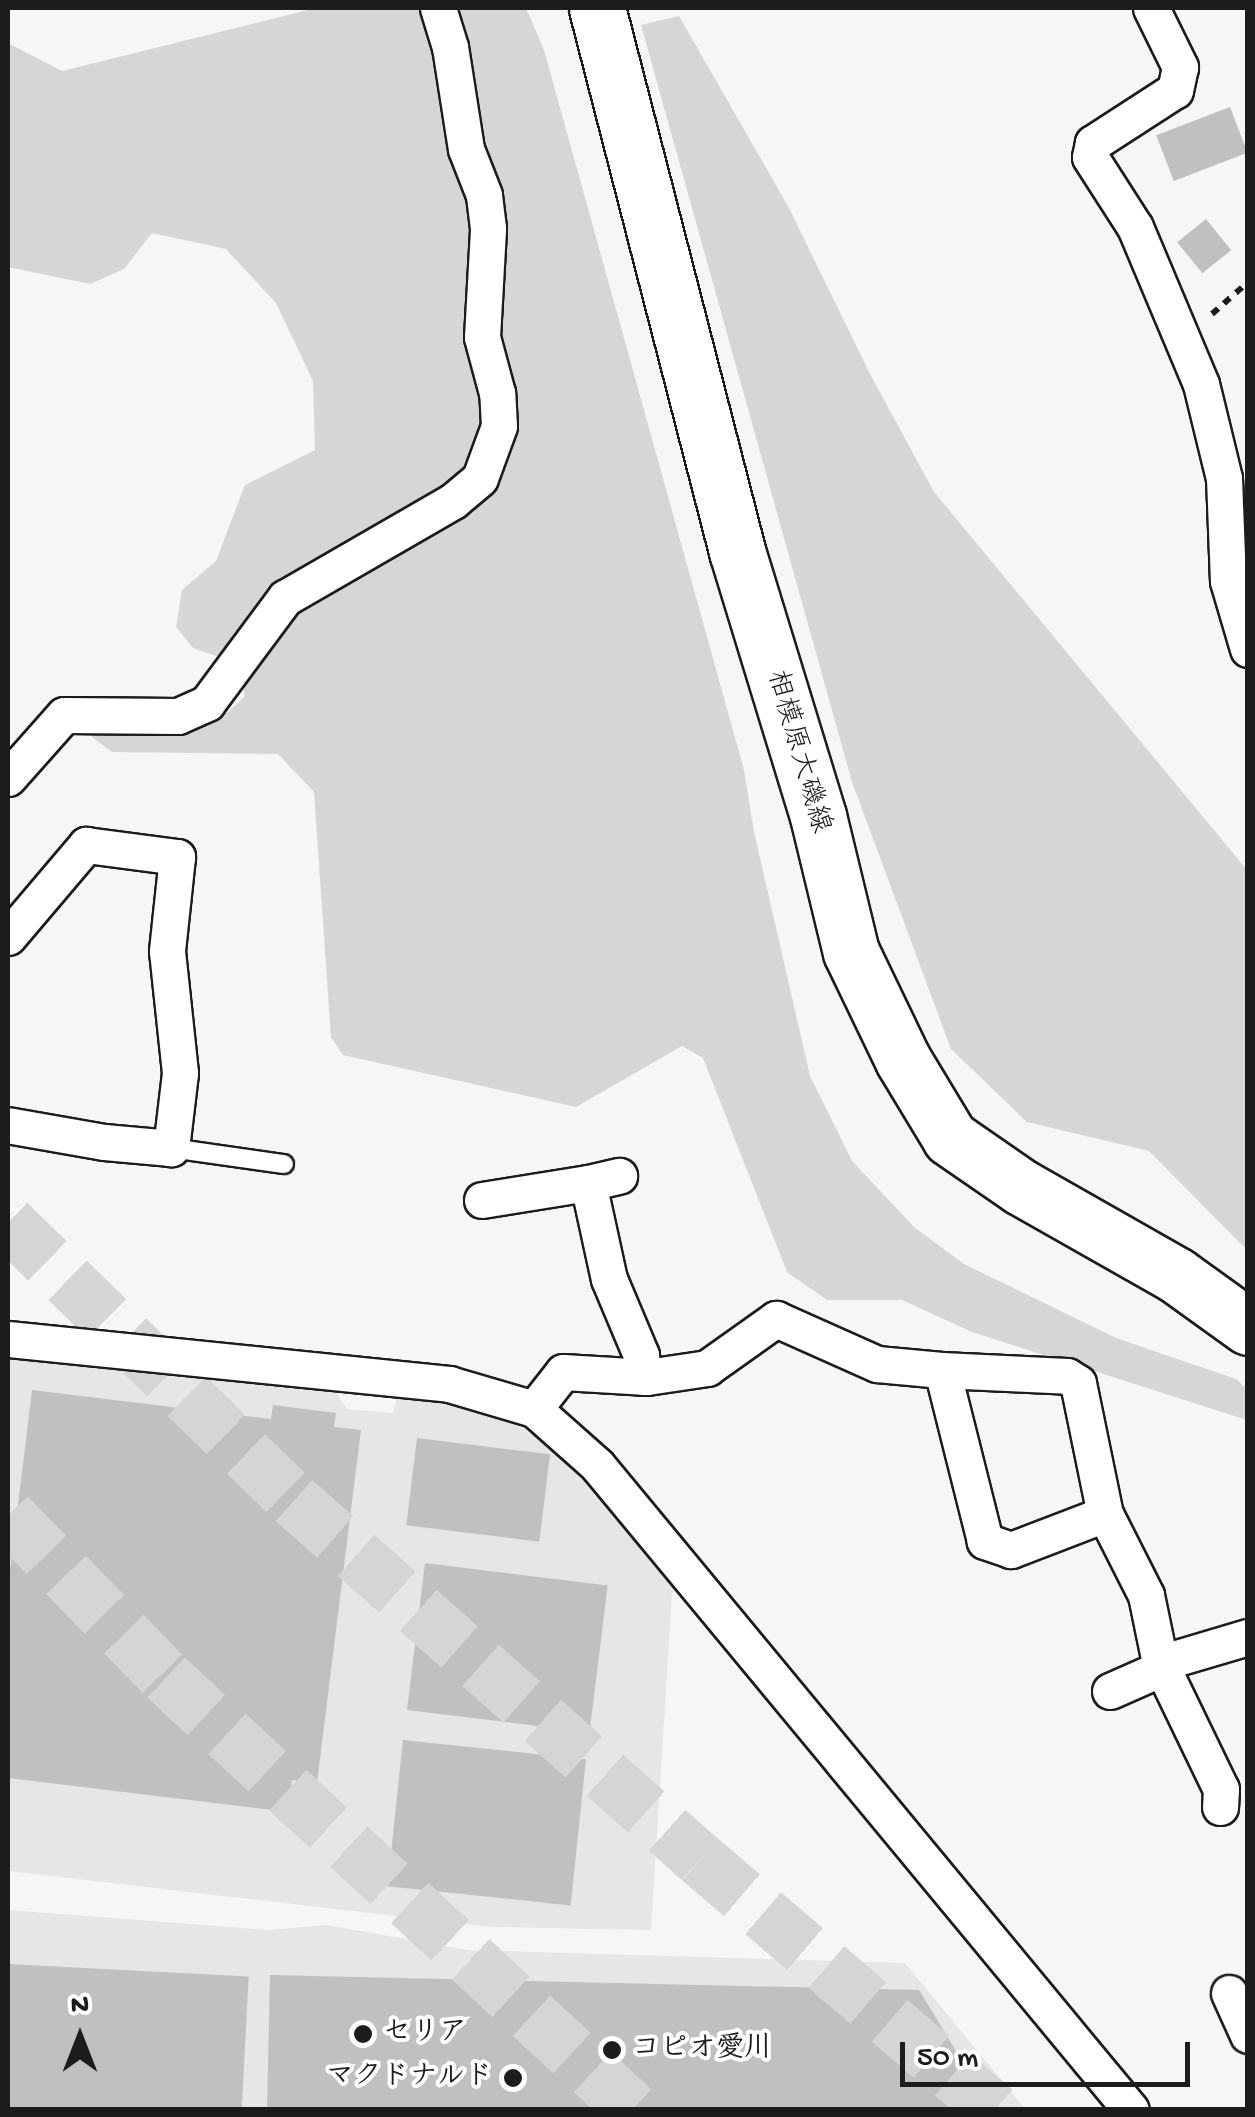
<!DOCTYPE html>
<meta charset="utf-8">
<style>
body{margin:0}
#map{position:relative;width:1255px;height:2117px;overflow:hidden;background:#f6f6f6;font-family:"Gochi Hand","Klee One",sans-serif}
div>[style]{position:absolute}
.built>*{inset:0;background:#e6e6e6}
.green>*{inset:0;background:#d6d6d6}
.building>*{inset:0;background:#c0c0c0;transform-origin:0 0}
.highway-tunnel>*{height:55px;margin-top:-27.5px;transform-origin:0;background:repeating-linear-gradient(90deg,#d5d5d5 0 55px,transparent 0 83px)}
.path>*{height:6px;margin-top:-3px;transform-origin:0;background:repeating-linear-gradient(90deg,#1c1c1c 0 8px,transparent 0 16px)}
.roads{filter:drop-shadow(2px 0 #1c1c1c) drop-shadow(-2px 0 #1c1c1c) drop-shadow(0 2px #1c1c1c) drop-shadow(0 -2px #1c1c1c)}
.lane>*{height:18px;margin:-9px;padding:0 9px;transform-origin:9px;border-radius:9px;background:#fff}
.street>*{height:35px;margin:-17.5px;padding:0 17.5px;transform-origin:17.5px;border-radius:17.5px;background:#fff}
.primary>*{height:55px;margin:-27.5px;padding:0 27.5px;transform-origin:27.5px;border-radius:27.5px;background:#fff}
.dots>*{width:28px;height:28px;translate:-50% -50%;box-sizing:border-box;border:5px solid #fff;border-radius:50%}
span{translate:-50% -50%;white-space:nowrap;text-align:center;line-height:1.15;-webkit-text-stroke:8px #fff;paint-order:stroke}
.street-label{font-size:28px;color:#1c1c1c}
.poi-label{font-size:28px;color:#1c1c1c;font-weight:700}
.left{translate:0 -50%;text-align:left}
.right{translate:-100% -50%;text-align:right}
.frame{position:absolute;inset:0;border:10px solid #1c1c1c;pointer-events:none}
.north{position:absolute;left:30px;top:1987px;width:100px;height:100px;-webkit-text-stroke:8px #fff;paint-order:stroke;rotate:0deg;font-size:28px;font-weight:700;line-height:40px;text-align:center;color:#1c1c1c}
.north::after{content:'';display:block;margin:auto;width:35px;height:45px;background:#1c1c1c;clip-path:polygon(50% 0,100% 100%,50% 72%,0 100%)}
.scale{position:absolute;left:900px;top:2042px;width:290px;height:45px;box-sizing:border-box;border:5px solid #1c1c1c;border-top:0;padding-left:12px;font-size:30px;line-height:35px;white-space:nowrap;color:#1c1c1c;-webkit-text-stroke:8px #fff;paint-order:stroke}
</style>
<div id="map">
<div class="built">
<i style="clip-path:polygon(8px 1349px,330px 1384px,347px 1409px,393px 1413px,398px 1393px,462px 1401px,505px 1417px,578px 1466px,678px 1586px,672px 1593px,651px 1930px,490px 1927px,8px 1871px)"></i>
<i style="clip-path:polygon(8px 1910px,269px 1930px,326px 1925px,468px 1950px,905px 1963px,1025px 2109px,8px 2109px)"></i>
</div>
<div class="green">
<i style="clip-path:polygon(316px 8px,526px 8px,544px 50px,744px 770px,754px 832px,810px 1076px,852px 1161px,914px 1227px,964px 1264px,1116px 1338px,1236px 1379px,1247px 1389px,1247px 1420px,972px 1332px,902px 1300px,827px 1300px,787px 1272px,703px 1058px,682px 1046px,576px 1107px,343px 1055px,331px 1037px,314px 792px,278px 754px,112px 752px,92px 737px,99px 713px,227px 713px,244px 697px,243px 665px,193px 648px,176px 627px,182px 590px,216px 561px,245px 485px,315px 450px,313px 381px,276px 303px,226px 249px,152px 233px,124px 269px,90px 284px,8px 267px,8px 43px,62px 71px)"></i>
<i style="clip-path:polygon(679px 16px,789px 208px,870px 374px,934px 492px,1247px 870px,1247px 1250px,1149px 1151px,1027px 1122px,951px 1049px,852px 782px,641px 25px)"></i>
</div>
<div class="building">
<i style="left:1230px;top:107px;width:49px;height:79px;rotate:69deg"></i>
<i style="left:1206px;top:219px;width:40px;height:37px;rotate:51deg"></i>
<i style="clip-path:polygon(32px 1390px,271px 1419px,273px 1405px,336px 1413px,334px 1427px,361px 1430px,317px 1783px,292px 1780px,288px 1812px,8px 1778px,8px 1587px)"></i>
<i style="left:417px;top:1438px;width:134px;height:88px;rotate:7deg"></i>
<i style="left:425px;top:1563px;width:184px;height:148px;rotate:7deg"></i>
<i style="left:403px;top:1740px;width:184px;height:147px;rotate:6deg"></i>
<i style="left:8px;top:1964px;width:241px;height:146px;rotate:3deg"></i>
<i style="clip-path:polygon(270px 1975px,919px 1990px,992px 2110px,267px 2110px)"></i>
</div>
<div class="highway-tunnel">
<i style="left:8px;top:1222px;width:399px;rotate:44.2deg"></i>
<i style="left:294px;top:1500px;width:542px;rotate:41.48deg"></i>
<i style="left:700px;top:1859px;width:387px;rotate:40.4deg"></i>
<i style="left:8px;top:1515px;width:226px;rotate:45.7deg"></i>
<i style="left:166px;top:1677px;width:638px;rotate:42.78deg"></i>
</div>
<div class="path">
<i style="left:1212px;top:314px;width:48px;rotate:-41.6deg"></i>
</div>
<div class="roads">
<div class="lane">
<i style="left:171px;top:1148px;width:114px;rotate:8.1deg"></i>
</div>
<div class="street">
<i style="left:1151px;top:8px;width:66px;rotate:63.8deg"></i>
<i style="left:1180px;top:67px;width:24px;rotate:102deg"></i>
<i style="left:1175px;top:90px;width:98px;rotate:147.1deg"></i>
<i style="left:1093px;top:143px;width:14px;rotate:102deg"></i>
<i style="left:1090px;top:157px;width:83px;rotate:57.3deg"></i>
<i style="left:1135px;top:227px;width:170px;rotate:67.2deg"></i>
<i style="left:1201px;top:384px;width:97px;rotate:76.3deg"></i>
<i style="left:1224px;top:478px;width:103px;rotate:87.8deg"></i>
<i style="left:1228px;top:581px;width:71px;rotate:73.6deg"></i>
<i style="left:8px;top:778px;width:84px;rotate:-48.4deg"></i>
<i style="left:64px;top:715px;width:114px;rotate:0.5deg"></i>
<i style="left:178px;top:716px;width:32px;rotate:-24deg"></i>
<i style="left:207px;top:703px;width:131px;rotate:-53.4deg"></i>
<i style="left:285px;top:598px;width:194px;rotate:-30deg"></i>
<i style="left:453px;top:501px;width:35px;rotate:-40deg"></i>
<i style="left:480px;top:478px;width:55px;rotate:-69.9deg"></i>
<i style="left:499px;top:426px;width:33px;rotate:-93deg"></i>
<i style="left:497px;top:393px;width:58px;rotate:-105deg"></i>
<i style="left:482px;top:337px;width:109px;rotate:-86.8deg"></i>
<i style="left:488px;top:228px;width:33px;rotate:-97deg"></i>
<i style="left:484px;top:195px;width:49px;rotate:-111.4deg"></i>
<i style="left:466px;top:149px;width:103px;rotate:-98.9deg"></i>
<i style="left:450px;top:47px;width:41px;rotate:-107.1deg"></i>
<i style="left:8px;top:937px;width:121px;rotate:-49.7deg"></i>
<i style="left:86px;top:845px;width:92px;rotate:7.5deg"></i>
<i style="left:177px;top:857px;width:95px;rotate:96.1deg"></i>
<i style="left:167px;top:951px;width:123px;rotate:83.9deg"></i>
<i style="left:180px;top:1073px;width:76px;rotate:96.8deg"></i>
<i style="left:171px;top:1148px;width:67px;rotate:-174.9deg"></i>
<i style="left:104px;top:1142px;width:97px;rotate:-170deg"></i>
<i style="left:588px;top:1183px;width:32px;rotate:-13deg"></i>
<i style="left:482px;top:1200px;width:107px;rotate:-9.1deg"></i>
<i style="left:588px;top:1183px;width:98px;rotate:77.7deg"></i>
<i style="left:609px;top:1279px;width:82px;rotate:67.2deg"></i>
<i style="left:641px;top:1355px;width:22px;rotate:85deg"></i>
<i style="left:8px;top:1339px;width:443px;rotate:5.8deg"></i>
<i style="left:449px;top:1384px;width:89px;rotate:16.4deg"></i>
<i style="left:534px;top:1409px;width:84px;rotate:41.6deg"></i>
<i style="left:597px;top:1465px;width:837px;rotate:50.38deg"></i>
<i style="left:534px;top:1409px;width:47px;rotate:-51.9deg"></i>
<i style="left:563px;top:1372px;width:84px;rotate:3.4deg"></i>
<i style="left:647px;top:1377px;width:61px;rotate:-8.5deg"></i>
<i style="left:707px;top:1368px;width:85px;rotate:-35.4deg"></i>
<i style="left:776px;top:1319px;width:111px;rotate:24deg"></i>
<i style="left:877px;top:1364px;width:65px;rotate:5.3deg"></i>
<i style="left:1105px;top:1514px;width:101px;rotate:159deg"></i>
<i style="left:1011px;top:1550px;width:28px;rotate:-161deg"></i>
<i style="left:985px;top:1541px;width:176px;rotate:-104.1deg"></i>
<i style="left:942px;top:1370px;width:125px;rotate:2.7deg"></i>
<i style="left:1067px;top:1376px;width:13px;rotate:32deg"></i>
<i style="left:1078px;top:1383px;width:134px;rotate:78.4deg"></i>
<i style="left:1105px;top:1514px;width:91px;rotate:63.2deg"></i>
<i style="left:1146px;top:1595px;width:69px;rotate:78.4deg"></i>
<i style="left:1160px;top:1663px;width:92px;rotate:-16.5deg"></i>
<i style="left:1110px;top:1691px;width:47px;rotate:-23.8deg"></i>
<i style="left:1153px;top:1672px;width:11px;rotate:-52deg"></i>
<i style="left:1160px;top:1663px;width:140px;rotate:64.2deg"></i>
<i style="left:1221px;top:1789px;width:18px;rotate:93deg"></i>
<i style="left:1229px;top:1993px;width:46px;rotate:65.7deg"></i>
</div>
<div class="primary">
<i style="left:597px;top:8px;width:561px;rotate:75.54deg"></i>
<i style="left:737px;top:551px;width:277px;rotate:73deg"></i>
<i style="left:818px;top:816px;width:140px;rotate:76.4deg"></i>
<i style="left:851px;top:952px;width:120px;rotate:64.3deg"></i>
<i style="left:903px;top:1060px;width:91px;rotate:58.9deg"></i>
<i style="left:950px;top:1138px;width:86px;rotate:34.6deg"></i>
<i style="left:1021px;top:1187px;width:178px;rotate:29.6deg"></i>
<i style="left:1176px;top:1275px;width:89px;rotate:35.8deg"></i>
</div>
</div>
<div class="dots">
<i style="left:363px;top:2034px;background:#1c1c1c"></i>
<i style="left:612px;top:2050px;background:#1c1c1c"></i>
<i style="left:513px;top:2078px;background:#1c1c1c"></i>
</div>
<div class="street-label">
<span style="left:797px;top:752px;rotate:74deg">相模原大磯線</span>
</div>
<div class="poi-label">
<span class="left" style="left:383px;top:2034px">セリア</span>
<span class="left" style="left:632px;top:2050px">コピオ愛川</span>
<span class="right" style="left:493px;top:2078px">マクドナルド</span>
</div>
<div class="frame"></div>
<div class="north">N</div>
<div class="scale">50 m</div>
</div>
